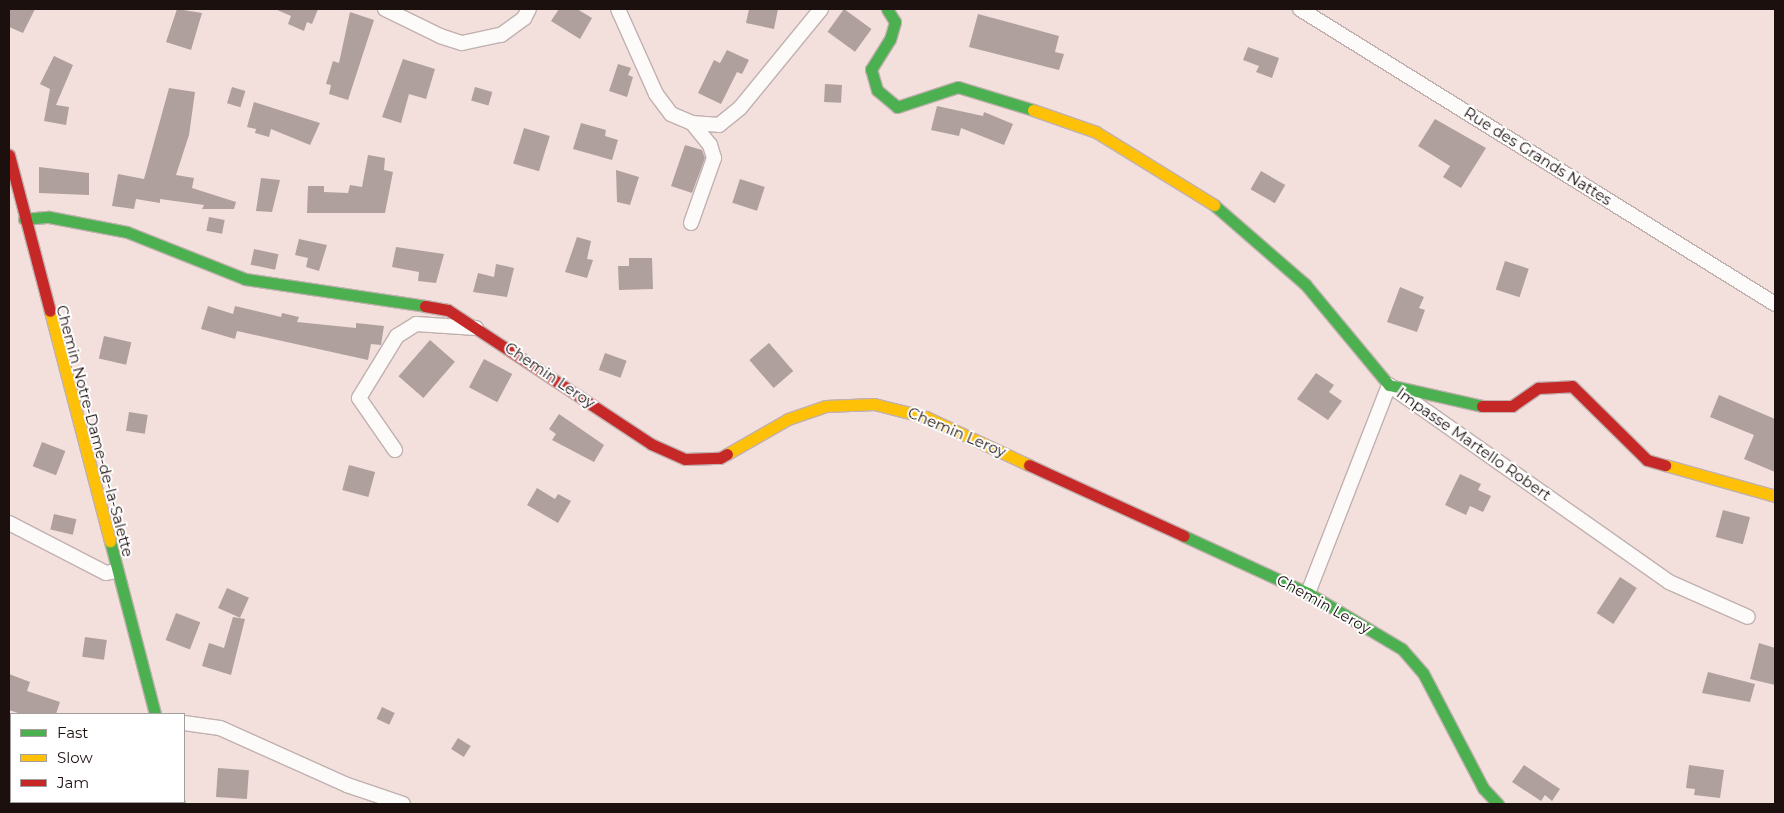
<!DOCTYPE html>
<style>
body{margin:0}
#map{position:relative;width:1784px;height:813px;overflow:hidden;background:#f3dfdc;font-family:Montserrat,sans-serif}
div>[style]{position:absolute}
.building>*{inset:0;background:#afa09e;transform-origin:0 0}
.roads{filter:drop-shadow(1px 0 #c0b1af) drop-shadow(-1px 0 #c0b1af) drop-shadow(0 1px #c0b1af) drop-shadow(0 -1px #c0b1af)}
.street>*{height:14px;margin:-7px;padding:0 7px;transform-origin:7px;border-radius:7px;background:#fdfafa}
.fast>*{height:11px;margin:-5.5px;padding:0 5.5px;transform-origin:5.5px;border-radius:5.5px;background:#4caf50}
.slow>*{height:11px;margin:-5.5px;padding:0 5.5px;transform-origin:5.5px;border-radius:5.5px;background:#ffc107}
.jam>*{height:11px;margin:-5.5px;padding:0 5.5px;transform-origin:5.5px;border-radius:5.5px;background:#c62828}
span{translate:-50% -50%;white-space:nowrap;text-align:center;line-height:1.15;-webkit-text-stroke:4px #fff;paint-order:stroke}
.street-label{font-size:15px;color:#1c100e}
.frame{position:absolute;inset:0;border:10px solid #1c100e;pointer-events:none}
.legend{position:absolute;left:10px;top:713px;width:175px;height:90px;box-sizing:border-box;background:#fff;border:1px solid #a49f9f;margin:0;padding:6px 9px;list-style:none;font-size:15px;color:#1c100e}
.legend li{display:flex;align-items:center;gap:10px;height:25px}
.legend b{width:25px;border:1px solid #a49f9f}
</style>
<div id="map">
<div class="building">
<i style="clip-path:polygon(9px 9px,35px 9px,23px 33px,9px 27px)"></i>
<i style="clip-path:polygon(177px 9px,202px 13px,191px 50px,166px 42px)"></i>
<i style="clip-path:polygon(275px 9px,318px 9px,312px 24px,307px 22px,304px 31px,288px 24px,291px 16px)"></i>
<i style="clip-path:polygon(559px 9px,577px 9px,592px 18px,580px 39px,551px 21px)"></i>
<i style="clip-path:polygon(749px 9px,778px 9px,774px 29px,746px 23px)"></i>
<i style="left:844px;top:9px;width:34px;height:28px;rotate:36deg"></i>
<i style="clip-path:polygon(350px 12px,374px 20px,348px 100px,329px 94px,331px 85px,326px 84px,333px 61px,339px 63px)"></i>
<i style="clip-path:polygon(978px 14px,1059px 36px,1055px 52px,1064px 54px,1059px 70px,969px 47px)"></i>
<i style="clip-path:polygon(1248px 47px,1279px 58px,1272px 78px,1256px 72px,1259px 66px,1243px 60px)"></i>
<i style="clip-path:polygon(727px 50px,749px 60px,742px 74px,737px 72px,721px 104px,698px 93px,714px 60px,720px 63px)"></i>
<i style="clip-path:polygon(54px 56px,73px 65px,56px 105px,69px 107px,66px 125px,44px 121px,50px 89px,40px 84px)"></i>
<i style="clip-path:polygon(403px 59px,435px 69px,426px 99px,409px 94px,401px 123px,382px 117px)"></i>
<i style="clip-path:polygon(618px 64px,631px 68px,628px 75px,633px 77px,627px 97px,609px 91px)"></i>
<i style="left:825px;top:84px;width:17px;height:18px;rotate:3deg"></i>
<i style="left:232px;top:87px;width:14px;height:17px;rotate:17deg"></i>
<i style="left:475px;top:87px;width:18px;height:14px;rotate:16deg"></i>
<i style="clip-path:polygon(169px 88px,195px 92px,189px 135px,176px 175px,194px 178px,192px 188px,236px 202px,234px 209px,202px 209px,204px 205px,160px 199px,160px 203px,136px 199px,134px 209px,112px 206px,118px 174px,144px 179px)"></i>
<i style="clip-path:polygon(254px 102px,320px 123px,310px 145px,271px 129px,269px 137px,255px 133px,256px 129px,247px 127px)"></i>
<i style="clip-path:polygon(937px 106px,983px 116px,984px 112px,1013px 124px,1004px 145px,961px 128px,959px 136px,931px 130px)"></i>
<i style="clip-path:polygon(1435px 119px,1486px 148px,1461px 188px,1443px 177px,1450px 166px,1418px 146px)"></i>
<i style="clip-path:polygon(581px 123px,606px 130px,605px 136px,618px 140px,612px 160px,573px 149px)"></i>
<i style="left:524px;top:128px;width:27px;height:37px;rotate:17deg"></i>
<i style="clip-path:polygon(685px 145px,702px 150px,705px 158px,692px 193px,671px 186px)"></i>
<i style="clip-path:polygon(368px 155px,385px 158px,384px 170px,393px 172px,385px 213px,307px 213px,308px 186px,324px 186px,324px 192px,348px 193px,350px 185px,362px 187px)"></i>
<i style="clip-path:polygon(39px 167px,89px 173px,89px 195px,39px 193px)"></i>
<i style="clip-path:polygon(616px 170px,639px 177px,630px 205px,617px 202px)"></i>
<i style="left:1261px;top:171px;width:28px;height:21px;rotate:30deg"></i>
<i style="clip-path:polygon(261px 178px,280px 180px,272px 212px,256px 211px)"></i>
<i style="left:740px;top:179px;width:26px;height:25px;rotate:18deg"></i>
<i style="left:209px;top:217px;width:16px;height:14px;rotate:11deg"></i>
<i style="clip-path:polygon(577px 237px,591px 241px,587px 259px,593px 260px,587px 278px,565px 272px)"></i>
<i style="clip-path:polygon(299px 239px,327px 245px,319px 271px,306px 267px,308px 258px,295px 255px)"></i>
<i style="clip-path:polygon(396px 247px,444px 254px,436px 283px,418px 281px,419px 272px,392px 267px)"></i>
<i style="left:254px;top:249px;width:25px;height:16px;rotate:12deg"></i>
<i style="clip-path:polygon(629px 258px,652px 258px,653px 289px,619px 290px,618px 266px,629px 266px)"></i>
<i style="left:1505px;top:261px;width:25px;height:30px;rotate:18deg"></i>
<i style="clip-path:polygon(496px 264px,514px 268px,507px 297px,473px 292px,478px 273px,494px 277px)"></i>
<i style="clip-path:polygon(1400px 287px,1424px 297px,1419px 308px,1425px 310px,1417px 332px,1387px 322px)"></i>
<i style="clip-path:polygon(208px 306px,233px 314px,235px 306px,281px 317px,282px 313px,299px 317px,297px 322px,356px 328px,356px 323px,384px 326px,381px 345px,371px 344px,368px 360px,237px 331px,235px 339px,201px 329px)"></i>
<i style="left:104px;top:336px;width:28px;height:23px;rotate:13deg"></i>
<i style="left:430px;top:340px;width:33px;height:48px;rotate:41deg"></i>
<i style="left:769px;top:343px;width:37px;height:26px;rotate:49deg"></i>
<i style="left:605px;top:353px;width:23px;height:18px;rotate:20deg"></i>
<i style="left:484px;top:359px;width:32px;height:32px;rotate:28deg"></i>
<i style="clip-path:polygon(1316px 373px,1334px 385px,1329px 392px,1342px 401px,1328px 420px,1297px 399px)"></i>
<i style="clip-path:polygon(1719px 395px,1775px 419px,1775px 472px,1744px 459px,1754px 435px,1710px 417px)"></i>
<i style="left:129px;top:412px;width:19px;height:19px;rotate:9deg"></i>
<i style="clip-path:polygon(559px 414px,604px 445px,594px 462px,552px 440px,556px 434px,549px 429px)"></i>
<i style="left:42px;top:442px;width:25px;height:26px;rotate:21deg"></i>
<i style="left:349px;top:465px;width:27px;height:26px;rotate:15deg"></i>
<i style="clip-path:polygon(1460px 474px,1481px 484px,1478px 490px,1491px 496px,1483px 512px,1470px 506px,1466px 515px,1445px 505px)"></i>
<i style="clip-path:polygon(537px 488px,555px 499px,558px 494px,571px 501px,558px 523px,527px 505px)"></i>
<i style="left:1723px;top:510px;width:28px;height:28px;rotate:15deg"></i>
<i style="left:54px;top:514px;width:23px;height:16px;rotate:13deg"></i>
<i style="left:1620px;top:577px;width:20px;height:43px;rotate:33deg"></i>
<i style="left:227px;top:588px;width:24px;height:22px;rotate:24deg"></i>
<i style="left:176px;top:613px;width:26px;height:29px;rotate:21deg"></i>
<i style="clip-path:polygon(233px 617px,245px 619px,231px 675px,202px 666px,209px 643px,224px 648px)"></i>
<i style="left:85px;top:637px;width:22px;height:20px;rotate:8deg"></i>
<i style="clip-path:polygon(1759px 643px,1775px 648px,1775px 685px,1750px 679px)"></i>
<i style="clip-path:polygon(1708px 672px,1755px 684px,1750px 702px,1702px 693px)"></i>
<i style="clip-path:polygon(9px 674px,30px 682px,27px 691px,60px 702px,56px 714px,21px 714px,9px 710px)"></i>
<i style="left:382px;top:707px;width:14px;height:13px;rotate:25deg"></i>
<i style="left:458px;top:738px;width:15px;height:13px;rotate:32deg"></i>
<i style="clip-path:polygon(1524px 765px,1560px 789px,1552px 801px,1545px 795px,1541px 801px,1512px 782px)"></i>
<i style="clip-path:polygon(1689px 765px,1724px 770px,1720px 798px,1694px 795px,1695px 789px,1686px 788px)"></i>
<i style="left:218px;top:768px;width:31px;height:29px;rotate:4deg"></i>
</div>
<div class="roads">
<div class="street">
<i style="left:385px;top:9px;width:61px;rotate:26.1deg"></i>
<i style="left:440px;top:36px;width:23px;rotate:18deg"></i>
<i style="left:462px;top:43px;width:40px;rotate:-12deg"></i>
<i style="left:501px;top:35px;width:29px;rotate:-36deg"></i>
<i style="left:524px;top:18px;width:10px;rotate:-61deg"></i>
<i style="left:618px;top:9px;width:93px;rotate:65.9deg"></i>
<i style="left:656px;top:94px;width:25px;rotate:53deg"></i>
<i style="left:671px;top:114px;width:23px;rotate:23deg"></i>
<i style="left:692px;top:123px;width:27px;rotate:4deg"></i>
<i style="left:719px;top:125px;width:27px;rotate:-39deg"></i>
<i style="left:740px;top:108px;width:128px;rotate:-50.7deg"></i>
<i style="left:1300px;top:9px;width:559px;rotate:31.84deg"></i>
<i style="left:691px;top:223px;width:69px;rotate:-70.5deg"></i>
<i style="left:714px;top:158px;width:14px;rotate:-107deg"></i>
<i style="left:710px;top:145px;width:28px;rotate:-129deg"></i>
<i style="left:395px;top:450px;width:63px;rotate:-124.7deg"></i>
<i style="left:359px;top:398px;width:73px;rotate:-58.5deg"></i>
<i style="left:397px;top:336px;width:22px;rotate:-32deg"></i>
<i style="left:416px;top:324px;width:60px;rotate:3.8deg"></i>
<i style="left:9px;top:523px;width:109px;rotate:27.3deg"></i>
<i style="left:106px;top:573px;width:10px;rotate:-11deg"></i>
<i style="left:1308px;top:593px;width:223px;rotate:-68.7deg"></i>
<i style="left:1389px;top:385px;width:342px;rotate:35.1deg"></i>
<i style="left:1669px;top:582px;width:86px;rotate:23.9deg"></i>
<i style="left:184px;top:723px;width:36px;rotate:8deg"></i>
<i style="left:220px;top:728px;width:139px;rotate:24.2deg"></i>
<i style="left:347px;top:785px;width:59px;rotate:18.7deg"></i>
<i style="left:9px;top:750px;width:3px;rotate:45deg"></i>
<i style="left:101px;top:802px;width:4px;rotate:27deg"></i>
</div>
<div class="fast">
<i style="left:887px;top:9px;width:15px;rotate:58deg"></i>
<i style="left:895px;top:22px;width:18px;rotate:106deg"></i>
<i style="left:890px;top:39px;width:36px;rotate:122deg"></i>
<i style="left:871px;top:69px;width:22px;rotate:74deg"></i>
<i style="left:877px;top:90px;width:26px;rotate:40deg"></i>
<i style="left:897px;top:107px;width:64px;rotate:-18.2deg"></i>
<i style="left:958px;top:87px;width:78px;rotate:17deg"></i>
<i style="left:1214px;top:205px;width:121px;rotate:41deg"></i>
<i style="left:1305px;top:284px;width:131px;rotate:50.3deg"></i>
<i style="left:1389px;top:385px;width:95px;rotate:12.7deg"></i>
<i style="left:24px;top:219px;width:25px;rotate:-5deg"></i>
<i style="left:49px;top:217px;width:79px;rotate:10.9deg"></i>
<i style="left:127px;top:232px;width:127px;rotate:21.7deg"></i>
<i style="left:245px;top:279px;width:182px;rotate:8.5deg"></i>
<i style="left:1184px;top:536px;width:136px;rotate:24.7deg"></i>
<i style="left:1308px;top:593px;width:109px;rotate:30.8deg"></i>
<i style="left:1402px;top:649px;width:32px;rotate:49deg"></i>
<i style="left:1423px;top:673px;width:130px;rotate:62.4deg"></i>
<i style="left:1483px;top:788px;width:22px;rotate:47deg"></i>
<i style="left:110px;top:541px;width:179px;rotate:75.4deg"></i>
<i style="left:178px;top:802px;width:2px;rotate:63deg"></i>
</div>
<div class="slow">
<i style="left:1033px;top:110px;width:67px;rotate:19.2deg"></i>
<i style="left:1096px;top:132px;width:139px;rotate:31.7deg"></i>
<i style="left:50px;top:311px;width:238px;rotate:75.4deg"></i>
<i style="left:727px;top:454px;width:70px;rotate:-29.8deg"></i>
<i style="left:788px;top:419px;width:40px;rotate:-18.9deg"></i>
<i style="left:826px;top:406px;width:48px;rotate:-2.4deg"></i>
<i style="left:874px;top:404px;width:54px;rotate:14deg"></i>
<i style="left:926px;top:417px;width:114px;rotate:25deg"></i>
<i style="left:1665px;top:465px;width:114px;rotate:15.7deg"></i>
</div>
<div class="jam">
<i style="left:9px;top:155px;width:161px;rotate:75.3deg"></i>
<i style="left:425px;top:306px;width:23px;rotate:10deg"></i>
<i style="left:448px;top:310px;width:243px;rotate:33.4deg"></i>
<i style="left:651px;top:444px;width:37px;rotate:24deg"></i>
<i style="left:685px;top:459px;width:35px;rotate:-2deg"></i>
<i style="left:720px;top:458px;width:8px;rotate:-30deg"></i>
<i style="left:1482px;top:406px;width:30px"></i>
<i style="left:1512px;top:406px;width:32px;rotate:-35deg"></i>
<i style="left:1538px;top:388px;width:34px;rotate:-3deg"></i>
<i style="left:1572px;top:386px;width:105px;rotate:44.6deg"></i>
<i style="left:1647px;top:460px;width:19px;rotate:16deg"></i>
<i style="left:1029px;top:465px;width:170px;rotate:24.6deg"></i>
</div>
</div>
<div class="street-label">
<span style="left:1538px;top:156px;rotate:32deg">Rue des Grands Nattes</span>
<span style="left:550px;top:375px;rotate:34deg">Chemin Leroy</span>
<span style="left:95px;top:431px;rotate:75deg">Chemin Notre-Dame-de-la-Salette</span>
<span style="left:957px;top:432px;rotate:23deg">Chemin Leroy</span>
<span style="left:1474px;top:444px;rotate:35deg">Impasse Martello Robert</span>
<span style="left:1324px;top:604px;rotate:29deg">Chemin Leroy</span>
</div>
<div class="frame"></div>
<ul class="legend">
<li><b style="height:6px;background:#4caf50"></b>Fast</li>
<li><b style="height:6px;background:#ffc107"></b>Slow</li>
<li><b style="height:6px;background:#c62828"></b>Jam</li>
</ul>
</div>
